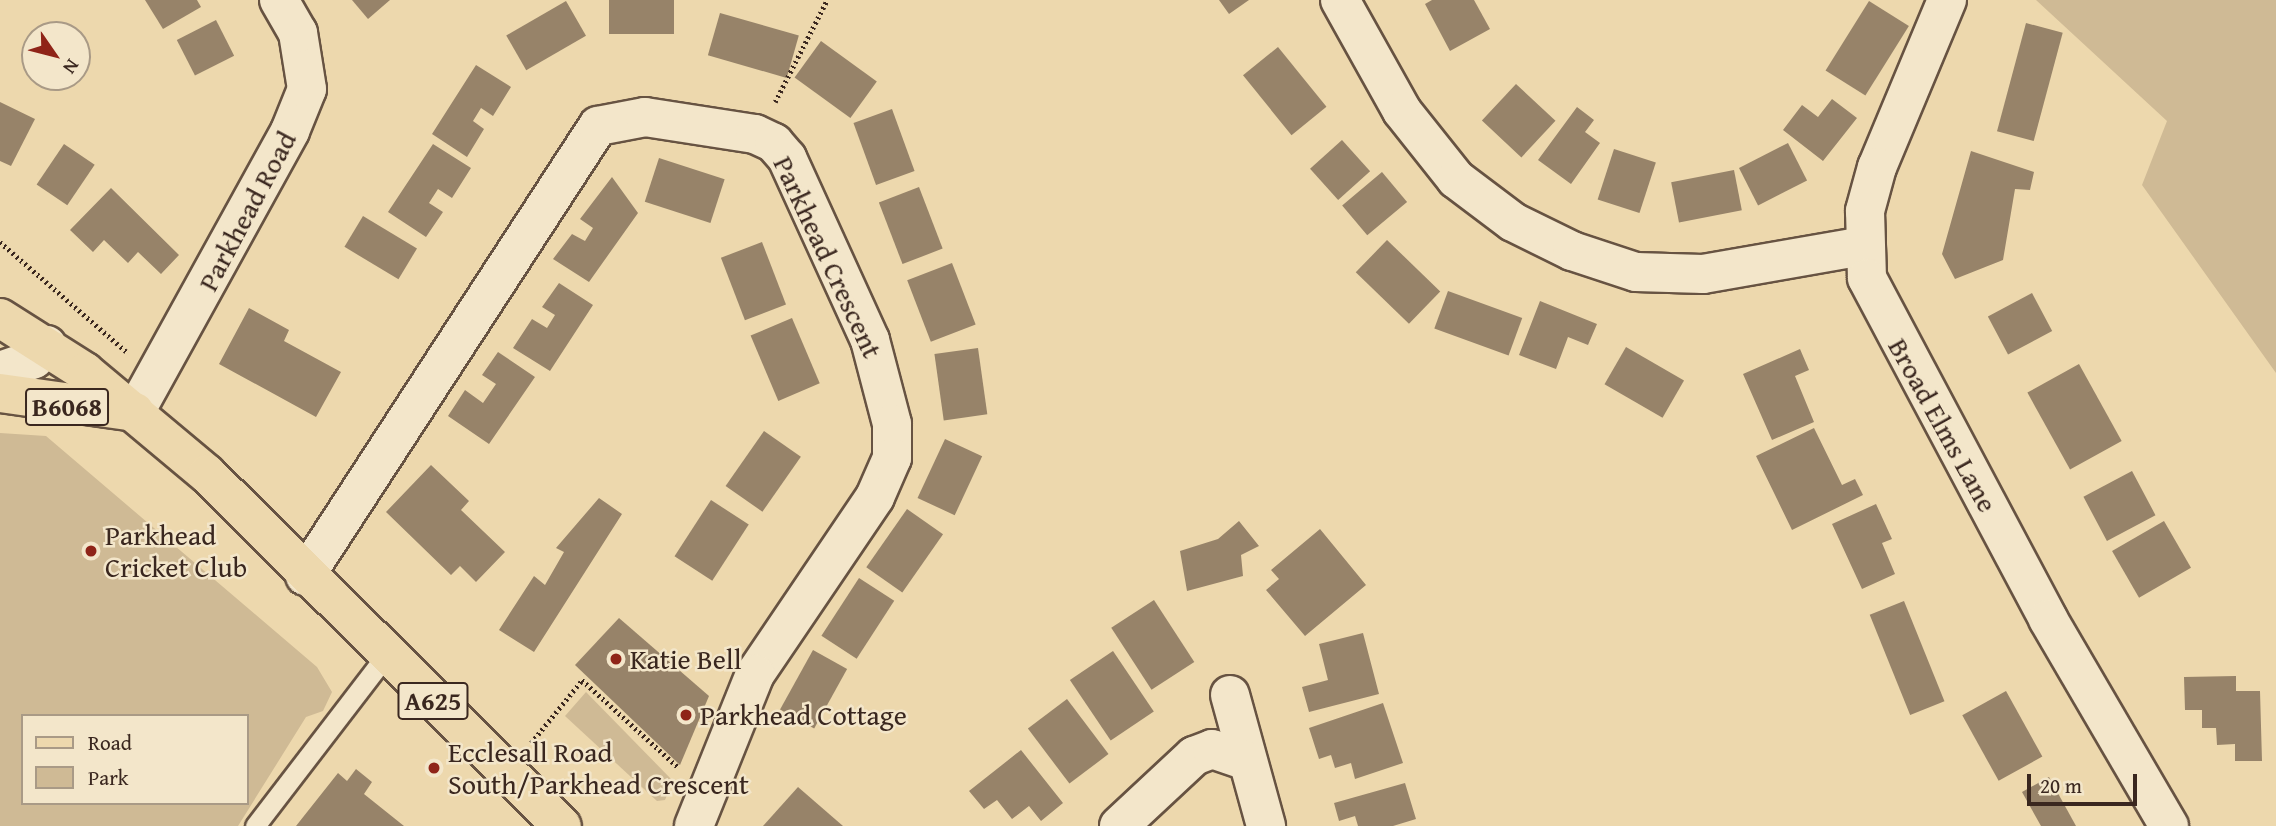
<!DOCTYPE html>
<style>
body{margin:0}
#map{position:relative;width:2276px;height:826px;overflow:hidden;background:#edd8ad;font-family:"Gentium Book Plus",serif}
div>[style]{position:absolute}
.green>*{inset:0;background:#cfba95}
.building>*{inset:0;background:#978369;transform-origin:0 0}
.path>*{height:4.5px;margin-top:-2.25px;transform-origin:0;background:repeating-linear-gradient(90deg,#3a271f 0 2px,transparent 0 5.5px)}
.roads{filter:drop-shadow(2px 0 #675342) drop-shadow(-2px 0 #675342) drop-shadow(0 2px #675342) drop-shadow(0 -2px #675342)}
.service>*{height:19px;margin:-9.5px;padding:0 9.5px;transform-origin:9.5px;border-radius:9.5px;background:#f3e6ca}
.minor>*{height:38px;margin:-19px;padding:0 19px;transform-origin:19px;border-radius:19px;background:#f3e6ca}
.secondary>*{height:38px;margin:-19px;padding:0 19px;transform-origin:19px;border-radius:19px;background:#f3e6ca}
.primary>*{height:38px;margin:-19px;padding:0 19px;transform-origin:19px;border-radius:19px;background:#edd8ad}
.dots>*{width:19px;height:19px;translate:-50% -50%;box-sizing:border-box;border:4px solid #f3e6ca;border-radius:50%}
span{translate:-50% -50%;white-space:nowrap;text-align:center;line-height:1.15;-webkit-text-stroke:5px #f3e6ca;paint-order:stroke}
.shield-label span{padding:2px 5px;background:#f3e6ca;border:2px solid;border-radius:5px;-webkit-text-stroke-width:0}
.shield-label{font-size:26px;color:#3a271f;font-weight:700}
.street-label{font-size:28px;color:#3a271f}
.poi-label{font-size:28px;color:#3a271f}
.left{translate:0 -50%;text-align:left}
.legend{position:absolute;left:21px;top:714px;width:228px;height:91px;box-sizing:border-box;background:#f3e6ca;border:2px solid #a99a86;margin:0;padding:9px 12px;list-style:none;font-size:21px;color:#3a271f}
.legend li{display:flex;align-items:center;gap:14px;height:35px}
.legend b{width:35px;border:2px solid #a99a86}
.north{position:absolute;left:21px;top:21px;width:70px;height:70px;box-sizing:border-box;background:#f3e6ca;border:2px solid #a99a86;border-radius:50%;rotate:125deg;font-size:19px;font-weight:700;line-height:28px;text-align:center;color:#3a271f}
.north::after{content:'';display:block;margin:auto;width:24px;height:32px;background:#8f2418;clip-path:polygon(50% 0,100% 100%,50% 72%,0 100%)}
.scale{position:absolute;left:2027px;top:774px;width:110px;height:32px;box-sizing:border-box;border:4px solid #3a271f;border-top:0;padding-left:9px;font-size:21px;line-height:24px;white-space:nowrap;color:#3a271f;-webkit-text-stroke:5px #f3e6ca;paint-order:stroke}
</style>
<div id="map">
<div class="green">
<i style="clip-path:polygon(2036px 0,2276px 0,2276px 373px,2142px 185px,2167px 121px)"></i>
<i style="clip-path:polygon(evenodd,0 433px,46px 436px,317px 667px,332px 692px,323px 711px,306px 717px,238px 826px,0 826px,0 433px,23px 716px,247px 716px,247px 803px,23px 803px,23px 716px)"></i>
<i style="clip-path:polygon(586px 692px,673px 781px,665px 800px,657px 801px,565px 716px)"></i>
</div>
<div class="building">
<i style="clip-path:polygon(145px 0,197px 0,201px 7px,163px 29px)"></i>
<i style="clip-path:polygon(352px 0,390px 0,368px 19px)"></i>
<i style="left:609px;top:0;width:65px;height:34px"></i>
<i style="clip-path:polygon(1219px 0,1249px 0,1229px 14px)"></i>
<i style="clip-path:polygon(1432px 0,1474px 0,1490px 29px,1450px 51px,1425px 4px)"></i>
<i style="left:566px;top:1px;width:40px;height:69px;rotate:60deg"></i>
<i style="left:1869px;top:1px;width:47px;height:82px;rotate:32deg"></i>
<i style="left:720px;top:13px;width:82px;height:44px;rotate:16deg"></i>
<i style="left:216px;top:20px;width:40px;height:44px;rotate:63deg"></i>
<i style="left:2026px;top:23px;width:38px;height:112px;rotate:15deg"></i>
<i style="left:821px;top:41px;width:69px;height:45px;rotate:36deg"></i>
<i style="left:1278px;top:47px;width:77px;height:45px;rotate:51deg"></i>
<i style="clip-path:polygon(476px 65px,511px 87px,493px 116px,481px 108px,473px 121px,484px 129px,467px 157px,432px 134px)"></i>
<i style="left:1516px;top:84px;width:54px;height:50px;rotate:43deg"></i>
<i style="clip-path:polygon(1832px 99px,1857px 118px,1823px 161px,1783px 130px,1802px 105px,1818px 117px)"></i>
<i style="clip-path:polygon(0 102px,35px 119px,11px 166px,0 161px)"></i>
<i style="clip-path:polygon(1577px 107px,1594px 120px,1585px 132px,1600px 143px,1571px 184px,1538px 160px)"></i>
<i style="left:892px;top:109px;width:66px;height:41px;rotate:70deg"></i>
<i style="left:1342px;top:140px;width:42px;height:43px;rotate:48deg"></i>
<i style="left:1788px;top:143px;width:42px;height:55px;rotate:63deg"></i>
<i style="left:64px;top:144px;width:37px;height:49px;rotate:34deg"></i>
<i style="clip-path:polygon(433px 144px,471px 168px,452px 198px,438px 189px,429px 203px,443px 212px,426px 237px,388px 212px)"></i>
<i style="left:1614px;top:149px;width:44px;height:53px;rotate:18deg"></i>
<i style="clip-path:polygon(1971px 151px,2034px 172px,2030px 190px,2015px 189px,2003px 260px,1955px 279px,1942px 254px)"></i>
<i style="left:659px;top:158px;width:69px;height:46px;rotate:18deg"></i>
<i style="left:1734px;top:170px;width:41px;height:64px;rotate:79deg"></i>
<i style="left:1382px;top:172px;width:39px;height:52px;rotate:50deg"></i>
<i style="clip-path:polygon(612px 177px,638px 213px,589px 282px,553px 259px,572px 234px,585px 241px,593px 228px,580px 219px)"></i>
<i style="left:919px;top:187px;width:66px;height:43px;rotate:69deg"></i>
<i style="clip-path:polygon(111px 188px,179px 255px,161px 274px,138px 252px,128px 263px,104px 240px,93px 252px,70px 230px)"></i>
<i style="left:363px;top:216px;width:63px;height:36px;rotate:31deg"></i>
<i style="left:1387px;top:240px;width:74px;height:45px;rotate:44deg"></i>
<i style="left:762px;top:242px;width:67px;height:44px;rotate:69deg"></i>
<i style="left:952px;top:263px;width:66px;height:48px;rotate:69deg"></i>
<i style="clip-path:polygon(559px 283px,593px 305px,550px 371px,513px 348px,532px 319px,547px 328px,555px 315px,542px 307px)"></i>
<i style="left:1448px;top:291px;width:79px;height:40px;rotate:20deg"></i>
<i style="left:2032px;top:293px;width:43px;height:50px;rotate:62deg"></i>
<i style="clip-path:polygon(1540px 301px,1597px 324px,1588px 345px,1568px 337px,1556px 369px,1519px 355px)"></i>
<i style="clip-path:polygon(249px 308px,289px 330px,284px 341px,341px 372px,316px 417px,219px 364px)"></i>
<i style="left:792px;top:318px;width:71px;height:45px;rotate:67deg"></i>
<i style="left:1626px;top:347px;width:67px;height:43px;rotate:30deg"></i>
<i style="left:978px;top:348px;width:67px;height:44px;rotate:82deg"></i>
<i style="clip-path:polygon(1800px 349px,1809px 370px,1795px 376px,1814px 422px,1772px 440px,1743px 374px)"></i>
<i style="clip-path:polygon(498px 352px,535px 377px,489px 444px,448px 416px,465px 390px,483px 403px,496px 384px,482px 375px)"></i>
<i style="left:2079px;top:364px;width:88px;height:59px;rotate:61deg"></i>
<i style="clip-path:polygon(1814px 428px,1842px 485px,1855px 479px,1863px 495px,1792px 530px,1756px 456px)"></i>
<i style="left:764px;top:431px;width:45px;height:67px;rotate:35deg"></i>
<i style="left:945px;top:439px;width:41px;height:65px;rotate:25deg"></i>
<i style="clip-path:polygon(431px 465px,469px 501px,461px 510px,505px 552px,476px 582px,460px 566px,451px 575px,386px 512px)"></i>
<i style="left:2132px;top:471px;width:50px;height:55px;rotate:62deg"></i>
<i style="clip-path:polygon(599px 498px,622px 514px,534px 652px,499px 630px,534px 576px,545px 585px,564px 552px,556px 548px)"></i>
<i style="left:711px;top:500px;width:45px;height:67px;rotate:33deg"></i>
<i style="clip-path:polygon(1876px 504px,1892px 539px,1882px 543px,1895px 574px,1862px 589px,1832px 524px)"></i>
<i style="left:907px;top:509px;width:44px;height:71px;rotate:35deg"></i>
<i style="clip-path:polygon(1239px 521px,1259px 546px,1241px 555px,1243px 576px,1187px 591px,1180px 551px,1218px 539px)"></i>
<i style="left:2164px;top:521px;width:54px;height:60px;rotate:60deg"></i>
<i style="clip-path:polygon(1320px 529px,1366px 585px,1305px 636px,1266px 590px,1279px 579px,1271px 570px)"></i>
<i style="left:859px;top:578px;width:42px;height:69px;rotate:33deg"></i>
<i style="left:1154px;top:600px;width:74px;height:51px;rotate:57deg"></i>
<i style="left:1904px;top:601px;width:108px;height:37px;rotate:68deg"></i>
<i style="clip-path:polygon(619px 618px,709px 696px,680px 765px,575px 665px)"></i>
<i style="clip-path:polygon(1363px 633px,1379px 694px,1309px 712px,1302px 687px,1328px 680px,1319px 644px)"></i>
<i style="left:813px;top:650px;width:39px;height:68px;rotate:29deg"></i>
<i style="left:1113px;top:651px;width:73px;height:52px;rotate:56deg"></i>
<i style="clip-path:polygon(2236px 676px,2236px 691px,2260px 691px,2262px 761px,2235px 761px,2235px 744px,2217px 745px,2216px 728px,2202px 728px,2202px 710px,2185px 710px,2184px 677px)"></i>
<i style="left:2006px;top:691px;width:75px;height:50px;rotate:61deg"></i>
<i style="left:1067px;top:699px;width:69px;height:49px;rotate:53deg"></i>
<i style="clip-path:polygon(1383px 703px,1403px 763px,1355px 779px,1351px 763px,1335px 768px,1331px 755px,1319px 759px,1309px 728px)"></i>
<i style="clip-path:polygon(1021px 750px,1063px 803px,1041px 821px,1029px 806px,1012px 819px,997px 800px,984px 809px,969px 791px)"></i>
<i style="clip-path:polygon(356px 769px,372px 782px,364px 794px,404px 826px,296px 826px,338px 773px,347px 781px)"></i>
<i style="clip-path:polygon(2049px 777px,2076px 826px,2041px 826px,2022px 792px)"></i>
<i style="clip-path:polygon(1405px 783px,1416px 819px,1393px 826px,1358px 826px,1355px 816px,1339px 821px,1334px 803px)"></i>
<i style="clip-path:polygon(798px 787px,843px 826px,763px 826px)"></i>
</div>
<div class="path">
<i style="left:775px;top:102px;width:114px;rotate:-63deg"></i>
<i style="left:0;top:242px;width:167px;rotate:40.9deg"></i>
<i style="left:531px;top:743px;width:81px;rotate:-51deg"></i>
<i style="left:582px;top:680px;width:131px;rotate:42.2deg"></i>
</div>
<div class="roads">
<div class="service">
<i style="left:255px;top:826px;width:215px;rotate:-52.5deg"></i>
</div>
<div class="minor">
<i style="left:1340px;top:0;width:127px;rotate:60.8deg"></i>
<i style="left:1402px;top:111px;width:87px;rotate:51.5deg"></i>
<i style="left:1456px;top:179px;width:71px;rotate:37deg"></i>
<i style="left:1513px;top:222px;width:66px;rotate:26.2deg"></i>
<i style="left:1572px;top:251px;width:67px;rotate:18.2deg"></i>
<i style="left:1636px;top:272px;width:67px;rotate:1.7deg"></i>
<i style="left:1703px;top:274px;width:162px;rotate:-9.9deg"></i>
<i style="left:1947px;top:0;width:181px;rotate:112.7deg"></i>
<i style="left:1877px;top:167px;width:46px;rotate:105.3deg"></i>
<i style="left:1865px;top:211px;width:67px;rotate:88.3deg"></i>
<i style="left:1867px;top:278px;width:386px;rotate:62deg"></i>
<i style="left:2048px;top:619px;width:240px;rotate:59.7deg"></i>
<i style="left:135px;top:412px;width:321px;rotate:-61.1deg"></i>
<i style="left:290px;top:131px;width:45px;rotate:-68deg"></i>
<i style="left:307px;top:89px;width:57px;rotate:-99.1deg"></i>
<i style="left:298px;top:33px;width:38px;rotate:-120deg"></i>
<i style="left:305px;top:576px;width:537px;rotate:-56.93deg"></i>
<i style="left:598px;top:126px;width:48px;rotate:-10.8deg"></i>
<i style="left:645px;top:117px;width:111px;rotate:8.8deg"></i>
<i style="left:755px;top:134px;width:21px;rotate:25deg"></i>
<i style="left:774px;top:143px;width:20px;rotate:49deg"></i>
<i style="left:787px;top:158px;width:200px;rotate:65.5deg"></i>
<i style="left:870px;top:340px;width:87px;rotate:75.3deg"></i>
<i style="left:892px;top:424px;width:34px;rotate:90deg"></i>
<i style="left:892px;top:458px;width:43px;rotate:113.6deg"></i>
<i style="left:875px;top:497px;width:214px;rotate:124.1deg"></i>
<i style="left:755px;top:674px;width:164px;rotate:111.9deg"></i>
<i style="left:1230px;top:695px;width:136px;rotate:74.6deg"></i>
<i style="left:1119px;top:826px;width:103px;rotate:-43deg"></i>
<i style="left:1194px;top:756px;width:19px;rotate:-21deg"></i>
<i style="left:1212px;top:749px;width:34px;rotate:19deg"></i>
</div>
<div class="secondary">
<i style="left:0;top:371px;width:36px;rotate:-19deg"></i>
<i style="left:34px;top:359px;width:19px;rotate:-47deg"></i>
</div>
<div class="primary">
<i style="left:0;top:318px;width:101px;rotate:32.4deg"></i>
<i style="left:85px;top:372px;width:159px;rotate:39.9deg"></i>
<i style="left:207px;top:474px;width:500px;rotate:44.8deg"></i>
<i style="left:0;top:393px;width:136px;rotate:8deg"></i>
</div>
</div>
<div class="dots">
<i style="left:91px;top:551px;background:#8f2418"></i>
<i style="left:616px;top:659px;background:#8f2418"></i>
<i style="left:686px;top:715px;background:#8f2418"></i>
<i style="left:434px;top:768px;background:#8f2418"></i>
</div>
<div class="shield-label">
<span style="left:67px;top:407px">B6068</span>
<span style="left:433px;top:701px">A625</span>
</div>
<div class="street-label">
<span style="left:247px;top:211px;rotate:-62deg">Parkhead Road</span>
<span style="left:828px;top:257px;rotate:65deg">Parkhead Crescent</span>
<span style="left:1943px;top:425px;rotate:61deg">Broad Elms Lane</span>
</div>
<div class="poi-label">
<span class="left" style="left:105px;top:551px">Parkhead<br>Cricket Club</span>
<span class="left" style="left:630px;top:659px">Katie Bell</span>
<span class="left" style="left:700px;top:715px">Parkhead Cottage</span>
<span class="left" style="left:448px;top:768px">Ecclesall Road<br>South/Parkhead Crescent</span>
</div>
<ul class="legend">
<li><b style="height:9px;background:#edd8ad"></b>Road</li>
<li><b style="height:19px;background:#cfba95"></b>Park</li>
</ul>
<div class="north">N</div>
<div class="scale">20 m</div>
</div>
